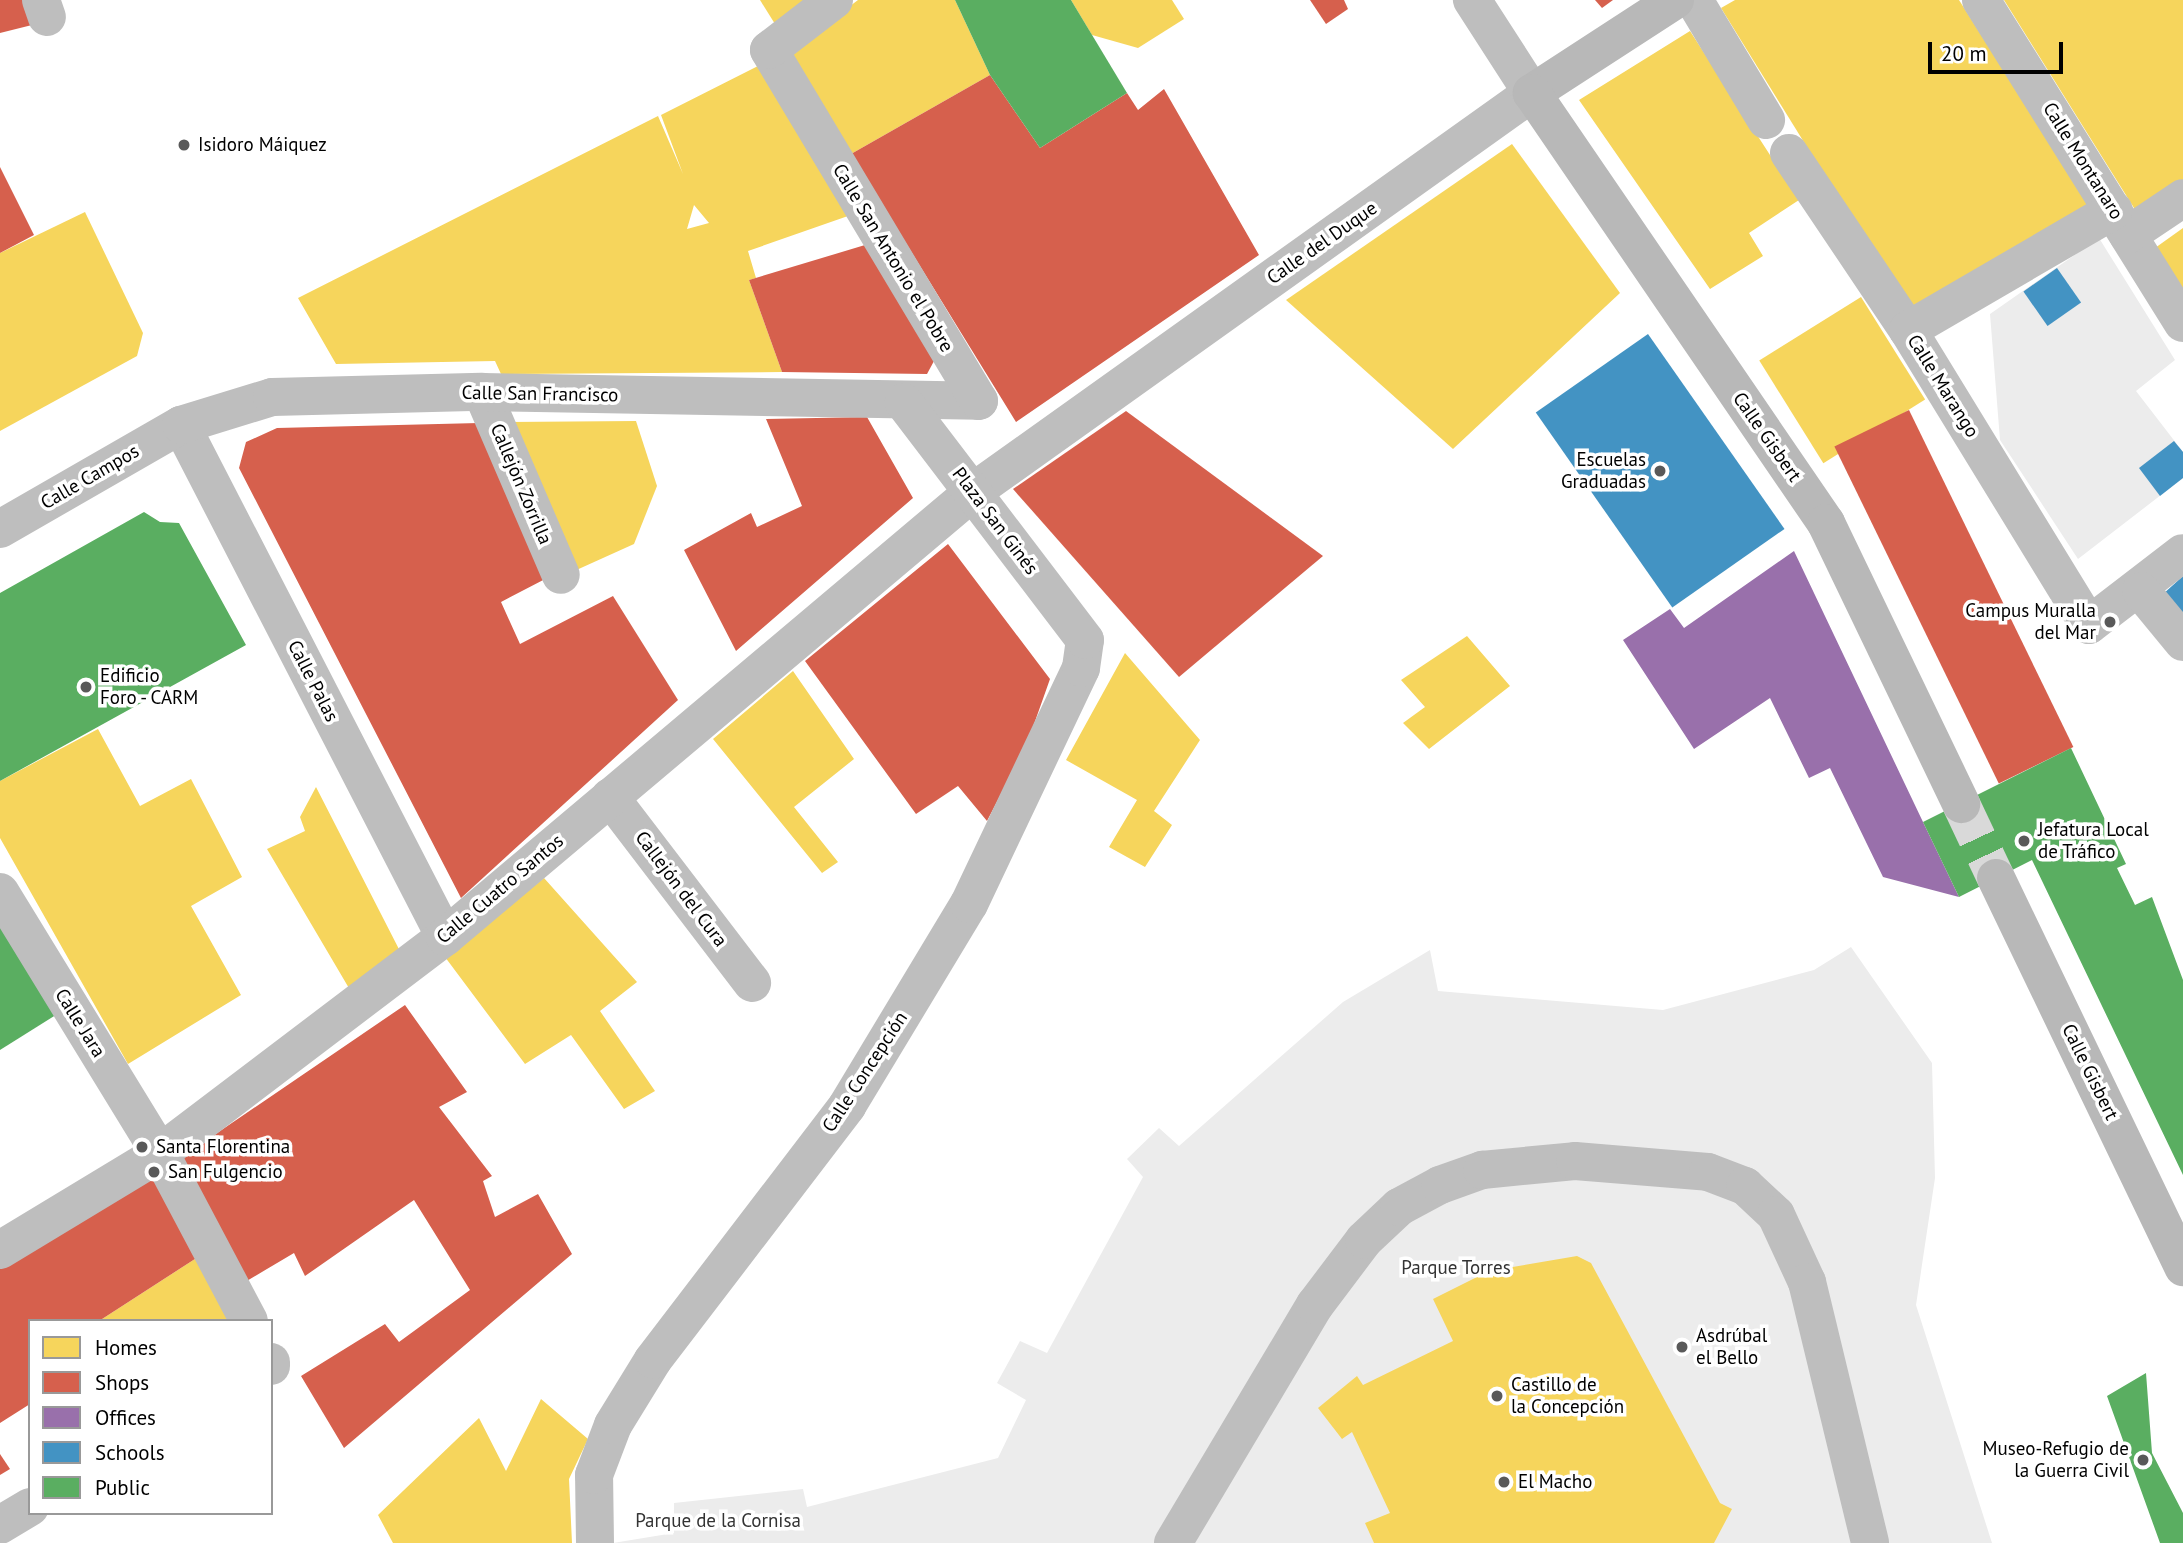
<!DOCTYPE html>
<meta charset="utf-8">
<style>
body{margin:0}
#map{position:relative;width:2183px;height:1543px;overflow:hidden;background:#fff;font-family:"PT Sans",sans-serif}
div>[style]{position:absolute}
.green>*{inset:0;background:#ececec}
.homes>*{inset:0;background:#f6d55c;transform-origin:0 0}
.shops>*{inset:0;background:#d6604d;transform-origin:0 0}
.offices>*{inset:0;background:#9970ab}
.schools>*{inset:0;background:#4393c3;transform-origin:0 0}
.public>*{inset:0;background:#5aae61}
.secondary-tunnel>*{height:38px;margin-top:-19px;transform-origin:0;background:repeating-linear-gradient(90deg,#d9d9d9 0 38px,transparent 0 57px)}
.street>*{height:38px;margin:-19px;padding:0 19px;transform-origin:19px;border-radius:19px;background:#bebebe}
.secondary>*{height:38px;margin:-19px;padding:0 19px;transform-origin:19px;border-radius:19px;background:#b8b8b8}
.dots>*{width:19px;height:19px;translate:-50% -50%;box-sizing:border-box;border:4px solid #fff;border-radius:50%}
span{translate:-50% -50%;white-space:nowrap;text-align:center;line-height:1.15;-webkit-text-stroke:7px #fff;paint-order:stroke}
.poi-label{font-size:19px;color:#000}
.left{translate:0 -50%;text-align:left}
.right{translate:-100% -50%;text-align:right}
.street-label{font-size:19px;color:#000}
.park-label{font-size:19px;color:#333}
.legend{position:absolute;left:28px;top:1319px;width:245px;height:196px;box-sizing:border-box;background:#fff;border:2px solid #999;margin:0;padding:9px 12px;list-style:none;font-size:21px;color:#000}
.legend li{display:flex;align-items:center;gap:14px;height:35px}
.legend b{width:35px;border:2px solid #999}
.scale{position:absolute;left:1928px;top:42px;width:135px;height:32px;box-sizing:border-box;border:4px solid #000;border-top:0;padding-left:9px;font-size:21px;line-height:24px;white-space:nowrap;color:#000;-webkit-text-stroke:5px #fff;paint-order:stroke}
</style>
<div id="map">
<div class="green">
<i style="clip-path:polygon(2099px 238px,2175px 360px,2136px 391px,2183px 452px,2183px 478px,2078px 559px,2000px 440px,1990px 314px)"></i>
<i style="clip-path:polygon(1851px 947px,1932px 1063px,1935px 1178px,1916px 1305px,1992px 1543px,613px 1543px,674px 1533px,674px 1503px,803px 1489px,807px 1507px,998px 1458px,1026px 1400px,997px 1383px,1020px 1341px,1047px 1353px,1143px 1177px,1127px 1159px,1159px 1128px,1179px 1146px,1343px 1002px,1430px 950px,1438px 991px,1663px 1010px,1814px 970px)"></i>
</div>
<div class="homes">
<i style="clip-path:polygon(760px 0,806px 0,775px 24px)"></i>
<i style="clip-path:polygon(858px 0,955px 0,990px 75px,851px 154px,790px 52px)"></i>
<i style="clip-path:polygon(1071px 0,1172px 0,1184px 19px,1138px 48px,1092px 35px)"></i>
<i style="clip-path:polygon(1735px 0,1959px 0,2094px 212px,1914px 320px,1721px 8px)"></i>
<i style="clip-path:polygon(2004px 0,2183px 0,2183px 186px,2139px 216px)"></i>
<i style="clip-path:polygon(1690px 31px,1799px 200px,1749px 233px,1763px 256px,1710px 289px,1579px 100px)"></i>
<i style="clip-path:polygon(evenodd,758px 66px,848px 216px,748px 251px,756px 278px,749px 280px,782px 372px,501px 374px,495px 361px,336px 364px,298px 298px,658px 116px,683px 174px,661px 115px,758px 66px,694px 205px,709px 223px,687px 229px,694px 205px)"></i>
<i style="clip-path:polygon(1512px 144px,1620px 293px,1453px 449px,1286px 300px)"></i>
<i style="clip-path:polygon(85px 212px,143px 333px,137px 356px,0 431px,0 253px)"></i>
<i style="clip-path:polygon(2183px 228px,2183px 294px,2155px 248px)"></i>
<i style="left:1861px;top:297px;width:121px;height:120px;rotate:58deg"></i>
<i style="clip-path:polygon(636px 421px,657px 486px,634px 544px,572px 572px,504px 422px)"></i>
<i style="clip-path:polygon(1467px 636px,1510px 686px,1429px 749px,1403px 723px,1425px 707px,1401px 680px)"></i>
<i style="clip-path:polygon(1125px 653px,1200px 740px,1154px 811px,1172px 825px,1145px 867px,1109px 847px,1137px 800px,1066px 760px)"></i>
<i style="clip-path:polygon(793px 671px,854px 759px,794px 807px,838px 862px,822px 873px,713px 739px)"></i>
<i style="clip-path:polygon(98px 729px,140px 806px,191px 779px,242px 877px,191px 906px,241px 995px,128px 1064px,0 838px,0 781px)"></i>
<i style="clip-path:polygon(316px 787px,403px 957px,353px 995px,267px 849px,305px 831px,300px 817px)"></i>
<i style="clip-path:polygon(544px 878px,637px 982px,600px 1011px,655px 1091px,624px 1109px,571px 1035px,525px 1064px,445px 957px)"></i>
<i style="clip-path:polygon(1577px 1256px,1591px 1263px,1720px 1503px,1732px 1509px,1714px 1543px,1374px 1543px,1365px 1523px,1390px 1513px,1352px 1432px,1342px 1439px,1318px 1408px,1357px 1376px,1363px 1385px,1453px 1341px,1433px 1299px,1489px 1271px)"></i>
<i style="clip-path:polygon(198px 1257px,230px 1321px,99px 1321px)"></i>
<i style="clip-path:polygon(541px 1399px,588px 1439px,569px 1479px,572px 1543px,393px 1543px,378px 1515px,479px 1418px,506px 1471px)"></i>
</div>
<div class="shops">
<i style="clip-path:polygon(0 0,27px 0,36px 24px,0 33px)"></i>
<i style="clip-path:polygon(1310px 0,1344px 0,1348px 9px,1326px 24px)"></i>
<i style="clip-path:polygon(1595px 0,1613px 0,1602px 8px)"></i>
<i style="clip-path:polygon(990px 75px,1040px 148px,1127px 93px,1138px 110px,1164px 89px,1259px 255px,1016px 422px,851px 154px)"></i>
<i style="clip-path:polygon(0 167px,34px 235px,0 253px)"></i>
<i style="clip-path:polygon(865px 245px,934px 361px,927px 374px,782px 372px,749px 280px)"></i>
<i style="left:1909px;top:410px;width:375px;height:83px;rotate:64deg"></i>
<i style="clip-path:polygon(1126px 411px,1323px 556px,1179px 677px,1013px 489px)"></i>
<i style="clip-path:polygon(867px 417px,913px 498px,736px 651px,684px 550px,751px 513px,757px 527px,802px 506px,766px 419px)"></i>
<i style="clip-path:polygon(479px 423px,549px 577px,501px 602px,520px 644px,613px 596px,678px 700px,461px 898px,239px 468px,246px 442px,277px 428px)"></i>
<i style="clip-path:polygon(948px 544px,1050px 679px,1027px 744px,987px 821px,958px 786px,916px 814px,805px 661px)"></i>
<i style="clip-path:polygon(405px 1005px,467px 1092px,439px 1107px,492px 1176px,483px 1181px,495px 1217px,538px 1194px,572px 1254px,344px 1448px,301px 1376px,385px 1324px,399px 1342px,470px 1290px,414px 1200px,305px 1276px,294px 1253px,245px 1282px,179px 1159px)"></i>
<i style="clip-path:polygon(154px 1172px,198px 1257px,99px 1321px,30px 1321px,30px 1404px,0 1423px,0 1267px)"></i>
<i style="clip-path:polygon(0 1454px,10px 1469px,0 1475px)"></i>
</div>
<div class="offices">
<i style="clip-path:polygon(1794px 551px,1923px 822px,1959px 897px,1883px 877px,1830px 768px,1809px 778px,1770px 698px,1694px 749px,1623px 640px,1670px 609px,1684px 628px)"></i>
</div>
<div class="schools">
<i style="left:2057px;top:268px;width:42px;height:41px;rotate:55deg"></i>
<i style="left:1648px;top:334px;width:238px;height:137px;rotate:55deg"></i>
<i style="clip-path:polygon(2174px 441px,2183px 452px,2183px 478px,2160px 496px,2139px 468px)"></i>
<i style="clip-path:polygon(2183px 576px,2183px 616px,2162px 595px)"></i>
</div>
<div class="public">
<i style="clip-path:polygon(955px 0,1071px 0,1127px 93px,1040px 148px,990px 75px)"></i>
<i style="clip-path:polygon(144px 512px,160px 522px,179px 523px,246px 645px,0 781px,0 593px)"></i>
<i style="clip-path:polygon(2071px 748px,2126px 864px,2117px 868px,2135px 905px,2152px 897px,2183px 980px,2183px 1175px,2032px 860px,1959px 897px,1923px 822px)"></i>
<i style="clip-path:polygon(0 921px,59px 1013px,0 1050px)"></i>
<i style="clip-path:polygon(2146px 1373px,2152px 1453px,2183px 1513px,2183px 1543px,2160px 1543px,2107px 1396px)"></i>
</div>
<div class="secondary-tunnel">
<i style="left:1961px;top:804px;width:82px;rotate:64.7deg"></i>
</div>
<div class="street">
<i style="left:41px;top:0;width:18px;rotate:71deg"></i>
<i style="left:1694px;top:0;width:140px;rotate:59deg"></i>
<i style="left:1981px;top:0;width:381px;rotate:58deg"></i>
<i style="left:1789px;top:153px;width:213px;rotate:56.1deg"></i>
<i style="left:1908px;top:330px;width:346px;rotate:58.5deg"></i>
<i style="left:2089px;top:625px;width:118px;rotate:-37.5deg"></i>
<i style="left:2128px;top:235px;width:66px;rotate:-33.9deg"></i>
<i style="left:1908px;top:330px;width:238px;rotate:-30.2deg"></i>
<i style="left:482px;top:392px;width:199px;rotate:66.7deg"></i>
<i style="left:181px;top:425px;width:576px;rotate:62.72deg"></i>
<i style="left:0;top:529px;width:209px;rotate:-29.9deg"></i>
<i style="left:181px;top:425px;width:95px;rotate:-17.1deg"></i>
<i style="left:272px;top:397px;width:210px;rotate:-1.4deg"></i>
<i style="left:482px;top:392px;width:497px;rotate:1deg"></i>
<i style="left:979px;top:401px;width:409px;rotate:-120.9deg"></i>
<i style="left:769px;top:50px;width:82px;rotate:-37.6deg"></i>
<i style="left:2141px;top:591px;width:66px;rotate:50.5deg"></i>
<i style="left:610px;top:797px;width:234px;rotate:52.6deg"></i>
<i style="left:0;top:892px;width:306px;rotate:58.5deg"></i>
<i style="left:160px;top:1153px;width:190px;rotate:62.1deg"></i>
<i style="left:0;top:1250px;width:187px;rotate:-31.2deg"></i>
<i style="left:160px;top:1153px;width:358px;rotate:-37.2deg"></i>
<i style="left:445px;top:937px;width:692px;rotate:-40.13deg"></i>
<i style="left:974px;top:491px;width:685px;rotate:-35.5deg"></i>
<i style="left:1532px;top:93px;width:111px;rotate:-122.8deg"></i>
<i style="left:271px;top:1362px;width:4px;rotate:90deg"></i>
<i style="left:0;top:1525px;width:35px;rotate:-31deg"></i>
<i style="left:595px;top:1543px;width:68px;rotate:-90.8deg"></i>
<i style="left:594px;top:1475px;width:53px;rotate:-69.2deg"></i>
<i style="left:613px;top:1425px;width:76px;rotate:-58.4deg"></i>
<i style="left:653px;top:1360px;width:320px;rotate:-52.6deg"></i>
<i style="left:847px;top:1106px;width:236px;rotate:-58.9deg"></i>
<i style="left:969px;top:904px;width:261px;rotate:-64.6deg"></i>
<i style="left:1081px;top:668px;width:28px;rotate:-82deg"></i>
<i style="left:1085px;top:640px;width:299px;rotate:-127.3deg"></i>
<i style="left:1173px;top:1543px;width:277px;rotate:-59.2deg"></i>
<i style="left:1315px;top:1305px;width:81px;rotate:-53deg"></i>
<i style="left:1364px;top:1240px;width:48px;rotate:-43.3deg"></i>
<i style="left:1399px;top:1207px;width:47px;rotate:-28.2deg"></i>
<i style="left:1440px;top:1185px;width:45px;rotate:-19.7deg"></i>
<i style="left:1482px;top:1170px;width:93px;rotate:-5.5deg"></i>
<i style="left:1575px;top:1161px;width:133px;rotate:4.7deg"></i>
<i style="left:1708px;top:1172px;width:40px;rotate:21deg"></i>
<i style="left:1745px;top:1186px;width:42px;rotate:43.1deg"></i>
<i style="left:1776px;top:1215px;width:74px;rotate:65.2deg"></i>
<i style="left:1807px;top:1282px;width:268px;rotate:76.4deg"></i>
</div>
<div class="secondary">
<i style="left:1675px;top:0;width:171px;rotate:147deg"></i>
<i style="left:1532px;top:93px;width:521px;rotate:55.64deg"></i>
<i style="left:1826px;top:523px;width:312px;rotate:64.3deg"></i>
<i style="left:1996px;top:878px;width:432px;rotate:64.3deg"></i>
</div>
<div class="dots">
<i style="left:184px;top:145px;background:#595959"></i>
<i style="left:1660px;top:471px;background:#595959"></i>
<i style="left:2110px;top:622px;background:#595959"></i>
<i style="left:86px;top:687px;background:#595959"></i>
<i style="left:2024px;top:841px;background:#595959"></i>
<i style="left:142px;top:1147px;background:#595959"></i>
<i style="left:154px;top:1172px;background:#595959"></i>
<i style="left:1682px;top:1347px;background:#595959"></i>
<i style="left:1497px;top:1396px;background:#595959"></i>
<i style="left:2143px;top:1460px;background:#595959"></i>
<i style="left:1504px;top:1482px;background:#595959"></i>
</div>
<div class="poi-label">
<span class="left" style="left:198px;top:145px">Isidoro Máiquez</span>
<span class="right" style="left:1646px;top:471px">Escuelas<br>Graduadas</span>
<span class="right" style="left:2096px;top:622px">Campus Muralla<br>del Mar</span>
<span class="left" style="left:100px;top:687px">Edificio<br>Foro - CARM</span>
<span class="left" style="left:2038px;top:841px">Jefatura Local<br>de Tráfico</span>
<span class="left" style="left:156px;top:1147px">Santa Florentina</span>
<span class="left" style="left:168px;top:1172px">San Fulgencio</span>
<span class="left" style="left:1696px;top:1347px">Asdrúbal<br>el Bello</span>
<span class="left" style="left:1511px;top:1396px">Castillo de<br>la Concepción</span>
<span class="right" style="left:2129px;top:1460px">Museo-Refugio de<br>la Guerra Civil</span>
<span class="left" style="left:1518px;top:1482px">El Macho</span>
</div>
<div class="street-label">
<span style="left:2083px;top:161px;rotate:58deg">Calle Montanaro</span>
<span style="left:1322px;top:243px;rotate:-35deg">Calle del Duque</span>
<span style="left:893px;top:258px;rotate:59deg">Calle San Antonio el Pobre</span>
<span style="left:1943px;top:386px;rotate:58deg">Calle Marango</span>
<span style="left:540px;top:394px;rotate:1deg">Calle San Francisco</span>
<span style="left:1767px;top:437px;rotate:55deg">Calle Gisbert</span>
<span style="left:90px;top:477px;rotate:-30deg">Calle Campos</span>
<span style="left:521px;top:484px;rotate:67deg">Callejón Zorrilla</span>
<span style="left:995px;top:521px;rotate:53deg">Plaza San Ginés</span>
<span style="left:313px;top:681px;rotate:63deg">Calle Palas</span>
<span style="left:500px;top:889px;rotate:-40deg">Calle Cuatro Santos</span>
<span style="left:681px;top:889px;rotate:53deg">Callejón del Cura</span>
<span style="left:80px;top:1023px;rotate:58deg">Calle Jara</span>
<span style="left:865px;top:1072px;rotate:-57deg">Calle Concepción</span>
<span style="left:2090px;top:1072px;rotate:64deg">Calle Gisbert</span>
</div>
<div class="park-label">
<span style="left:1456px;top:1268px">Parque Torres</span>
<span style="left:718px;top:1521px">Parque de la Cornisa</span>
</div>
<ul class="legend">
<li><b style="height:19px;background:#f6d55c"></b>Homes</li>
<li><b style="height:19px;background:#d6604d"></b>Shops</li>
<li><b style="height:19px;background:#9970ab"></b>Offices</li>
<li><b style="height:19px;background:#4393c3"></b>Schools</li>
<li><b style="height:19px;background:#5aae61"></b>Public</li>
</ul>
<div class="scale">20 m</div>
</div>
